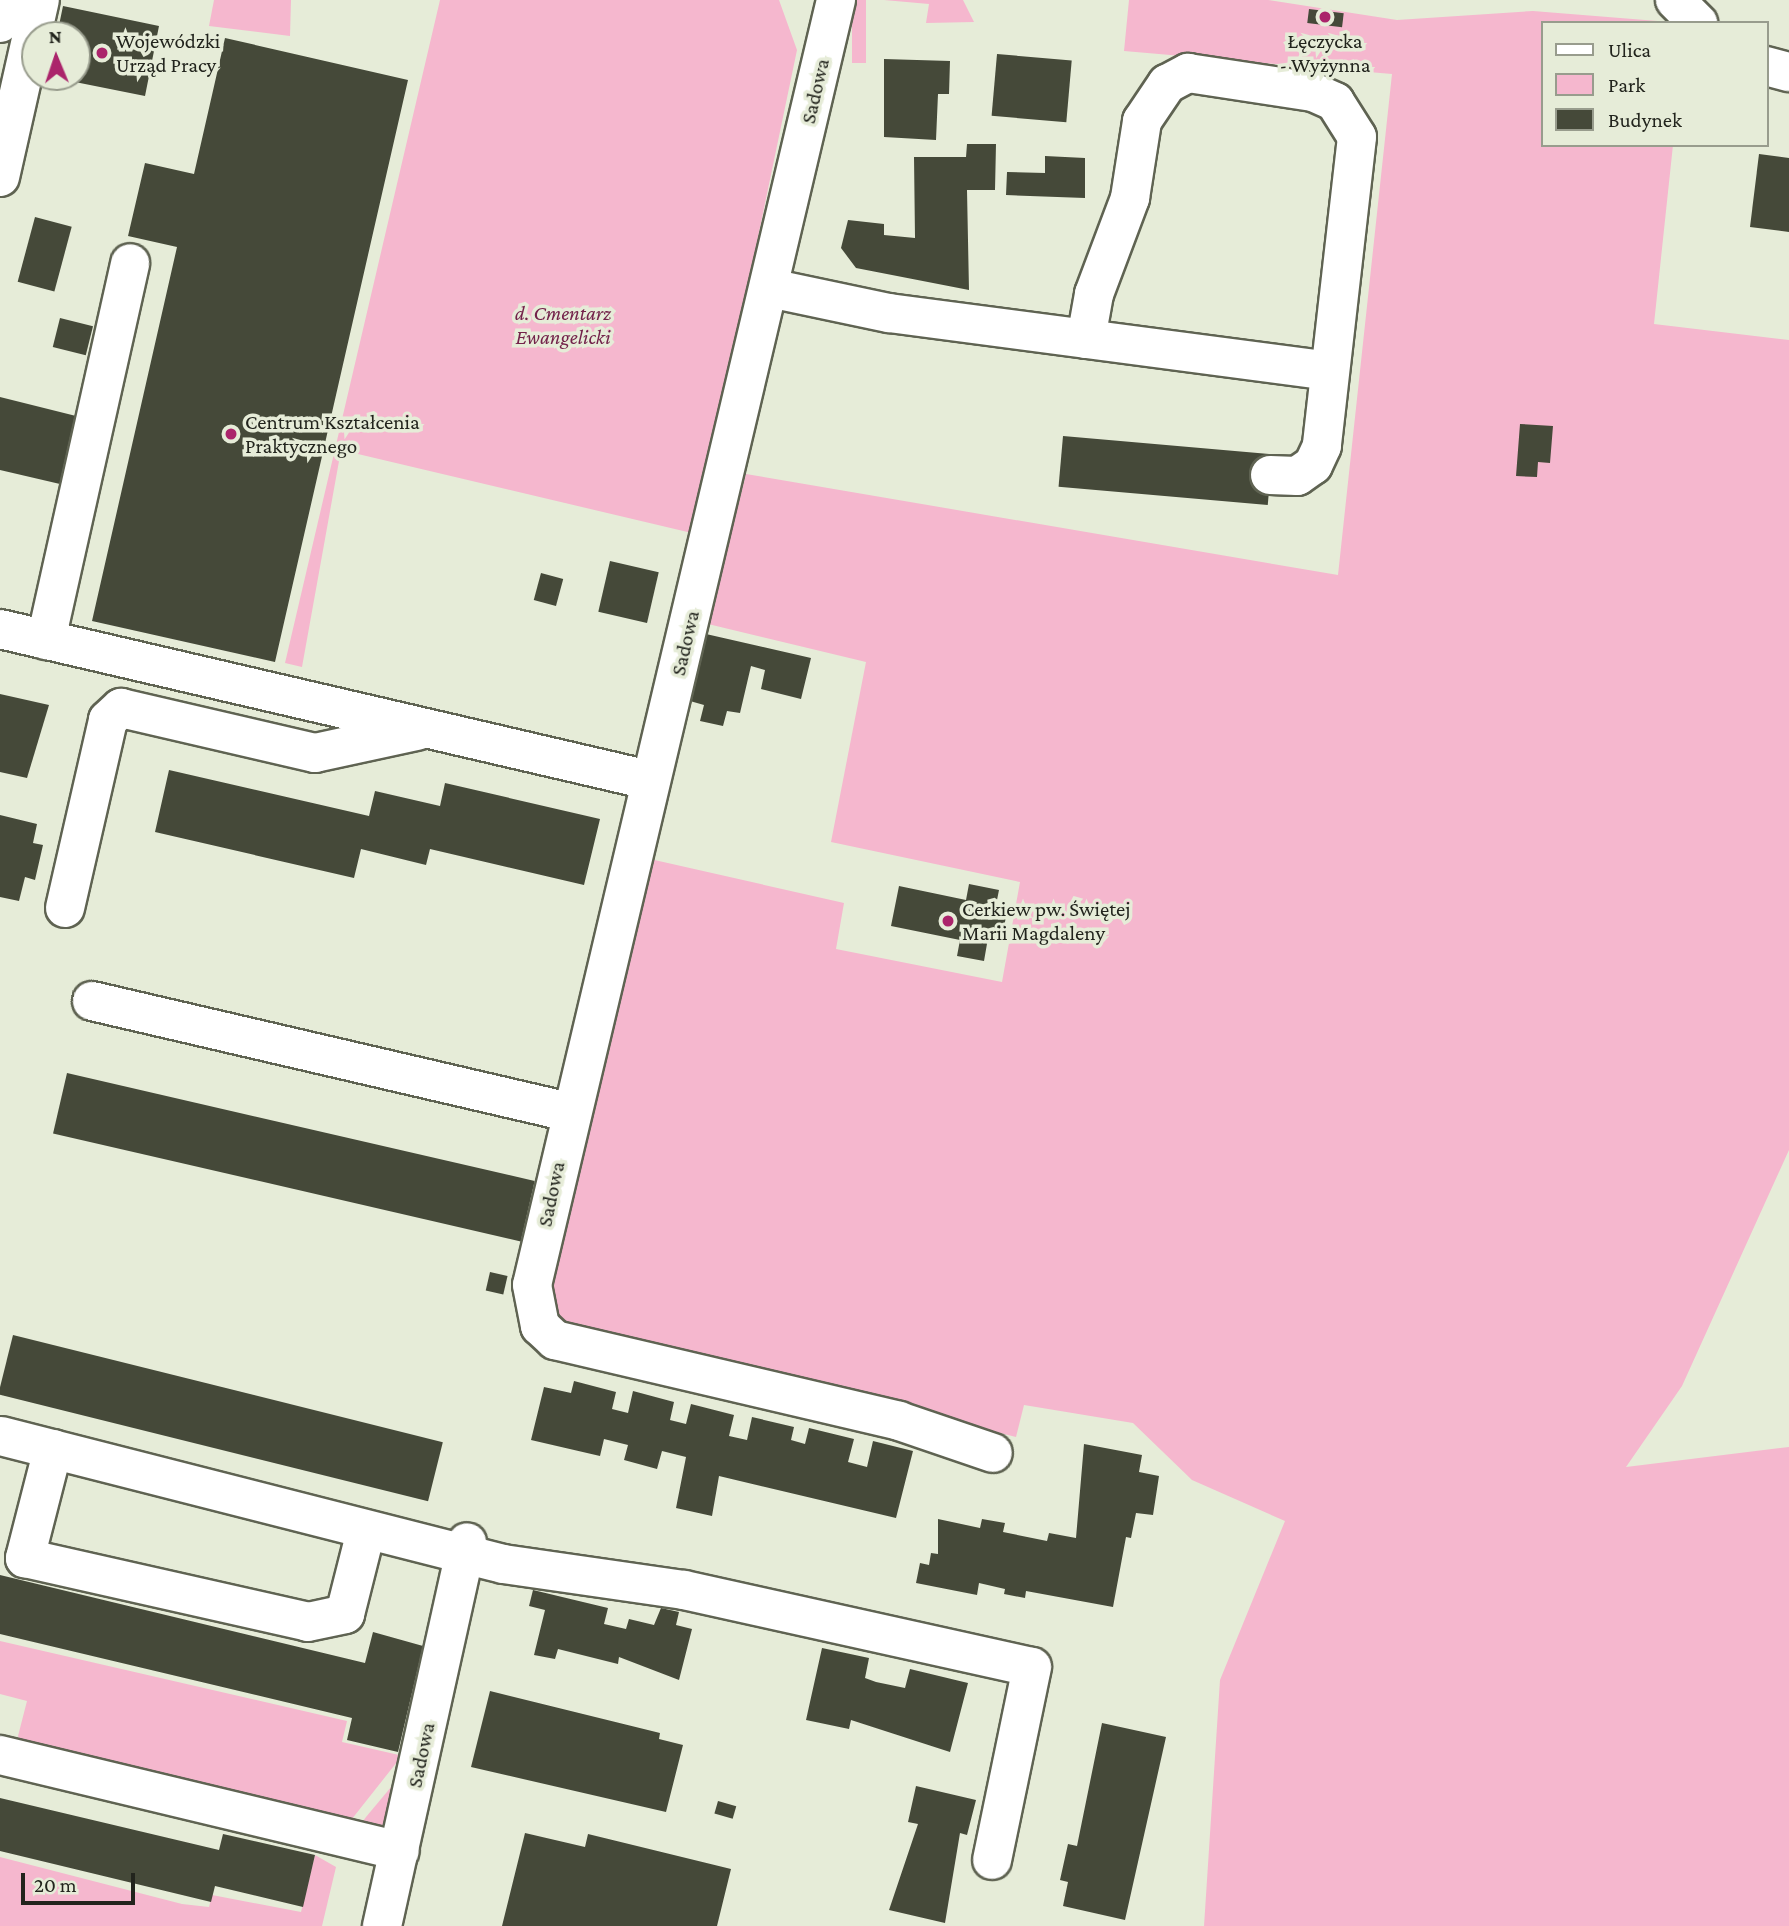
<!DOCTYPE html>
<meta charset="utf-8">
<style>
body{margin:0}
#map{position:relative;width:1789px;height:1926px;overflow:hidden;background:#e6ecd8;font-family:"Crimson Pro",serif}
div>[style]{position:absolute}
.green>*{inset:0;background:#f5b7ce;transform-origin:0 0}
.building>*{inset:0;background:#454939;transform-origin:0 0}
.roads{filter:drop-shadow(2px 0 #5f6352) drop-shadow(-2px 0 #5f6352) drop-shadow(0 2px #5f6352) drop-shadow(0 -2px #5f6352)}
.minor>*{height:38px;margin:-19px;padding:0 19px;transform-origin:19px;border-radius:19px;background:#fff}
.dots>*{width:19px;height:19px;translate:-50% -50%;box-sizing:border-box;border:4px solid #e6ecd8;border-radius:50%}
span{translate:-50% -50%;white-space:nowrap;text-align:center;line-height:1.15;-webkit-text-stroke:7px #e6ecd8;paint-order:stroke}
.poi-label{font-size:21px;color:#22241d}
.left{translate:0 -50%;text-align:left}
.street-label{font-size:21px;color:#22241d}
.park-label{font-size:21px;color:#73224a;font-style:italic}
.legend{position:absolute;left:1541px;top:21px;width:228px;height:126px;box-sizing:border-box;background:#e6ecd8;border:2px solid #989c8d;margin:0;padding:9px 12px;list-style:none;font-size:21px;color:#22241d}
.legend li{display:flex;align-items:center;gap:14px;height:35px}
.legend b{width:35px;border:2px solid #989c8d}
.north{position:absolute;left:21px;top:21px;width:70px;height:70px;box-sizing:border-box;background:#e6ecd8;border:2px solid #989c8d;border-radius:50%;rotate:358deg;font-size:19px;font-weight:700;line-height:28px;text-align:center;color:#22241d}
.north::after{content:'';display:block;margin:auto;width:24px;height:32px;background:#ab246b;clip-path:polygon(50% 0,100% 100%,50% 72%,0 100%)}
.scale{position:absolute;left:21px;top:1873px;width:114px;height:32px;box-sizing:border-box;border:4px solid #22241d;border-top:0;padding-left:9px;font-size:21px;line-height:24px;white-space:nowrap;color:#22241d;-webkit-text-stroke:5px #e6ecd8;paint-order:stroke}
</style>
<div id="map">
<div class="green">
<i style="clip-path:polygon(214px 0,291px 0,290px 36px,209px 26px)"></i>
<i style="clip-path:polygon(440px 0,779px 0,797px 50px,696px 534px,341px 450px,302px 667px,285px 663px)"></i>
<i style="left:852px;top:0;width:14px;height:63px"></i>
<i style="clip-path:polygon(884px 0,963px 0,974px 22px,926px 23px,929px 4px)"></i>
<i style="clip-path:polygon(1129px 0,1268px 0,1397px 20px,1533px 11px,1670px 22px,1542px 23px,1542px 145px,1673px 145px,1654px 324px,1789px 340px,1789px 1150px,1682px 1386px,1626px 1467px,1789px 1447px,1789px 1926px,1204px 1926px,1220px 1680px,1285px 1521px,1192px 1480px,1133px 1423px,1024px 1405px,1016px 1437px,558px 1322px,549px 1296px,650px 859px,844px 903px,836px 949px,1002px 982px,1020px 882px,831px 842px,866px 662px,708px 624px,746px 474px,1338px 575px,1392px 74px,1124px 51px)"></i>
<i style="clip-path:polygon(0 1641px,347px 1721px,342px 1742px,399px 1755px,397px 1762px,344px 1829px,23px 1745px,18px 1736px,27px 1701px,0 1694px)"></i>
<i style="clip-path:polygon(407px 1768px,390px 1823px,356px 1831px,366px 1817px)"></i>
<i style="clip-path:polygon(315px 1855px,336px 1867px,322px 1926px,0 1926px,0 1857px,182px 1904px,209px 1907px,212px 1895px,301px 1912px)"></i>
</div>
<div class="building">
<i style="clip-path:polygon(63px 6px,159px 26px,145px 96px,55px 78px,77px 77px,77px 35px,57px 35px)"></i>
<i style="left:1309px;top:9px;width:35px;height:14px;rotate:7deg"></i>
<i style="clip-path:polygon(225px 38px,408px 80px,275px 662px,92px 621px,177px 247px,128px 236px,145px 163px,194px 174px)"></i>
<i style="left:997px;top:54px;width:75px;height:62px;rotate:5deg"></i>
<i style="clip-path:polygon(884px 59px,950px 61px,949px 94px,938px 94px,936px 140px,884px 137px)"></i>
<i style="clip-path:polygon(967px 144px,996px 144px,995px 190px,967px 190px,969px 290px,856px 268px,841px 248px,848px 220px,884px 224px,884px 235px,915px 238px,914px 157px,966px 157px)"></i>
<i style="clip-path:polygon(1759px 154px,1789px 158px,1789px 232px,1750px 227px)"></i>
<i style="clip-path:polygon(1045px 156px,1085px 158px,1085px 198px,1006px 195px,1007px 172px,1045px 173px)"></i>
<i style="left:35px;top:217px;width:38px;height:67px;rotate:15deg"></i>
<i style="left:60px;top:318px;width:34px;height:30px;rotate:14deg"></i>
<i style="clip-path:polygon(0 397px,76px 416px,60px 484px,0 470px)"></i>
<i style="clip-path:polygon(1520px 424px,1553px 426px,1550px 463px,1538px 462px,1537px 477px,1516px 476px)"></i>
<i style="left:1063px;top:436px;width:210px;height:51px;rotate:5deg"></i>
<i style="left:610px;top:561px;width:50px;height:52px;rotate:13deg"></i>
<i style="left:541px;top:573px;width:23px;height:28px;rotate:15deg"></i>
<i style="clip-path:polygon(706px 634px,811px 658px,801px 699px,761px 689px,765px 670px,751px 666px,740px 713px,727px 711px,723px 726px,700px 721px,704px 705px,690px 701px)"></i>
<i style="clip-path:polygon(0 694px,49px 705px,27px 778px,0 772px)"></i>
<i style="clip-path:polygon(169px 770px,369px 816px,375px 791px,440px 806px,445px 783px,600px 819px,584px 885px,430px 849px,426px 865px,361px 849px,354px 878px,155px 832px)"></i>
<i style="clip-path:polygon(0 815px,37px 824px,33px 843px,43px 845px,35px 880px,25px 877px,19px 901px,0 897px)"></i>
<i style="clip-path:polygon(969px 884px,999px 890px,994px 915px,1006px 917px,1001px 941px,988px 938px,984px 961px,957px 956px,960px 940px,891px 926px,899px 886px,966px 900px)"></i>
<i style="left:67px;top:1073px;width:480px;height:62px;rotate:13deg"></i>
<i style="left:490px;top:1272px;width:18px;height:19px;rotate:13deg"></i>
<i style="left:13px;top:1335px;width:443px;height:61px;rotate:14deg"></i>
<i style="clip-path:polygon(574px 1381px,616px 1392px,612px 1409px,628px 1413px,633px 1391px,674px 1402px,670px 1420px,686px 1424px,691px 1404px,734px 1415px,729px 1436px,747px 1440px,752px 1417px,794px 1427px,791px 1440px,805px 1444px,809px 1428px,854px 1439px,848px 1462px,867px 1467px,873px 1441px,913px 1451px,896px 1518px,719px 1476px,712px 1516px,676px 1508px,686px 1457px,662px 1451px,657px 1469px,624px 1460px,628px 1445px,604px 1439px,600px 1456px,531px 1440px,544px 1387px,571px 1393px)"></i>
<i style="clip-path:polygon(1084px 1444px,1142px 1455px,1139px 1472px,1159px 1476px,1153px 1515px,1136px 1513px,1131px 1538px,1126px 1537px,1113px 1607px,1026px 1591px,1025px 1598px,1004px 1594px,1005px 1589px,979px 1583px,977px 1595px,916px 1583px,920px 1563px,929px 1565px,931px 1553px,938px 1554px,938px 1519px,980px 1528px,982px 1519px,1005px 1523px,1003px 1532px,1047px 1541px,1049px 1533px,1076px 1538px)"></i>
<i style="clip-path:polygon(0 1575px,365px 1663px,373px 1632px,423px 1646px,398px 1752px,347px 1740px,352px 1718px,0 1634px)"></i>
<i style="clip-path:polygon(533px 1590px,608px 1608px,604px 1624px,626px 1629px,629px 1619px,654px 1625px,661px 1608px,679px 1612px,676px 1625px,692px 1629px,679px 1680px,619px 1657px,618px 1664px,558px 1649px,555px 1659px,534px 1655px,545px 1610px,529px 1606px)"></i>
<i style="clip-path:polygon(822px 1648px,869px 1658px,865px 1678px,876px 1682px,905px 1688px,910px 1669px,968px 1683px,950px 1752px,851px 1720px,849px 1729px,806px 1720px)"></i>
<i style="clip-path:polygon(490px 1691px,660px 1733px,659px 1739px,683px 1745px,666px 1812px,471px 1767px)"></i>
<i style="clip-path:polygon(1102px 1723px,1166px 1737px,1125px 1920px,1063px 1906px,1068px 1882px,1060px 1880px,1068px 1844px,1077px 1846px)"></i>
<i style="clip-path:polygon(916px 1786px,976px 1800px,967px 1835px,960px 1833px,945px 1923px,889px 1910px,918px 1824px,908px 1822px)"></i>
<i style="clip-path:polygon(0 1798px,219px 1850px,223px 1834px,315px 1855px,303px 1907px,215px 1886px,211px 1902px,0 1851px)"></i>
<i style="left:718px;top:1801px;width:19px;height:13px;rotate:16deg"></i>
<i style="clip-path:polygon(525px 1833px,585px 1847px,588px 1834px,731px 1869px,717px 1926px,502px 1926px)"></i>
</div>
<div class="roads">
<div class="minor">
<i style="left:836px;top:0;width:1320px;rotate:103.31deg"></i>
<i style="left:532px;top:1285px;width:42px;rotate:79deg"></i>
<i style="left:540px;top:1326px;width:21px;rotate:43deg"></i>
<i style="left:555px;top:1340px;width:353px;rotate:13.2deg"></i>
<i style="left:899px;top:1421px;width:99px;rotate:18.8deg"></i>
<i style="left:1675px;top:0;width:33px;rotate:45deg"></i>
<i style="left:0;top:23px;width:24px;rotate:-75deg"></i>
<i style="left:1766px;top:66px;width:24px;rotate:15deg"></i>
<i style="left:0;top:177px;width:181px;rotate:-77.3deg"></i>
<i style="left:770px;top:288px;width:122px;rotate:11.9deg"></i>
<i style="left:889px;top:313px;width:444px;rotate:7.5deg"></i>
<i style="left:1086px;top:339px;width:46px;rotate:-79.9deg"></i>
<i style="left:1094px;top:294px;width:103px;rotate:-69.4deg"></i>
<i style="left:1130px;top:198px;width:78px;rotate:-81.1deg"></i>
<i style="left:1142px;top:121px;width:45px;rotate:-56deg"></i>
<i style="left:1167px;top:84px;width:24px;rotate:-28deg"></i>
<i style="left:1188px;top:73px;width:126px;rotate:8.6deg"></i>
<i style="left:1313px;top:92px;width:24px;rotate:24deg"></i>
<i style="left:1335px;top:102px;width:41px;rotate:57.8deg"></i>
<i style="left:1357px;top:137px;width:311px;rotate:96.5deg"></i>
<i style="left:1322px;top:446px;width:21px;rotate:115deg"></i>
<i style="left:1313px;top:465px;width:19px;rotate:145deg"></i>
<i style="left:1297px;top:476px;width:27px;rotate:-178deg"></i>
<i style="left:0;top:629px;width:666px;rotate:13.1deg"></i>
<i style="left:46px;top:640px;width:386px;rotate:-77.4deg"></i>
<i style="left:65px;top:908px;width:193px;rotate:-77.1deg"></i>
<i style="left:108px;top:720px;width:18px;rotate:-43deg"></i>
<i style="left:121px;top:708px;width:199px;rotate:13.1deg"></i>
<i style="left:315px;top:753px;width:104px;rotate:-12.2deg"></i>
<i style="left:92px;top:1001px;width:489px;rotate:13.1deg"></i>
<i style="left:1px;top:1436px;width:518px;rotate:14.3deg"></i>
<i style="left:503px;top:1564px;width:183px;rotate:8.2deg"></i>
<i style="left:684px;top:1590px;width:356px;rotate:12.5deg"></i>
<i style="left:1032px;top:1667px;width:197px;rotate:101.7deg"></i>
<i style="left:53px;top:1449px;width:113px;rotate:104.4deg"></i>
<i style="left:25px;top:1558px;width:290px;rotate:12.7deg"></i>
<i style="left:308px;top:1622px;width:38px;rotate:-12deg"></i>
<i style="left:345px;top:1614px;width:86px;rotate:-75.8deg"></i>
<i style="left:0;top:1755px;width:411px;rotate:13.5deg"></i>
<i style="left:382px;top:1926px;width:393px;rotate:-77.5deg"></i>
</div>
</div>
<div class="dots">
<i style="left:1325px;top:17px;background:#ab246b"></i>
<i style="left:102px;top:53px;background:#ab246b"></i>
<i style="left:231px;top:434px;background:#ab246b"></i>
<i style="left:948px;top:921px;background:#ab246b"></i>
</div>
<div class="poi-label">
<span class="left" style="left:116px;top:53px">Wojewódzki<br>Urząd Pracy</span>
<span style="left:1325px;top:53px">Łęczycka<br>- Wyżynna</span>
<span class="left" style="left:245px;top:434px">Centrum Kształcenia<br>Praktycznego</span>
<span class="left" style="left:962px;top:921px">Cerkiew pw. Świętej<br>Marii Magdaleny</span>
</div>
<div class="street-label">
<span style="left:815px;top:91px;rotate:-77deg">Sadowa</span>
<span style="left:685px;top:643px;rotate:-77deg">Sadowa</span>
<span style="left:551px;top:1194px;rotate:-78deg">Sadowa</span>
<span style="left:421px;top:1755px;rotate:-78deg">Sadowa</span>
</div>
<div class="park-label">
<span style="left:563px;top:325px">d. Cmentarz<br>Ewangelicki</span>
</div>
<ul class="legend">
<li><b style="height:9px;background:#fff"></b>Ulica</li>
<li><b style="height:19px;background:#f5b7ce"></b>Park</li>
<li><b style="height:19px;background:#454939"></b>Budynek</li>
</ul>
<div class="north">N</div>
<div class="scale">20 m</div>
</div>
